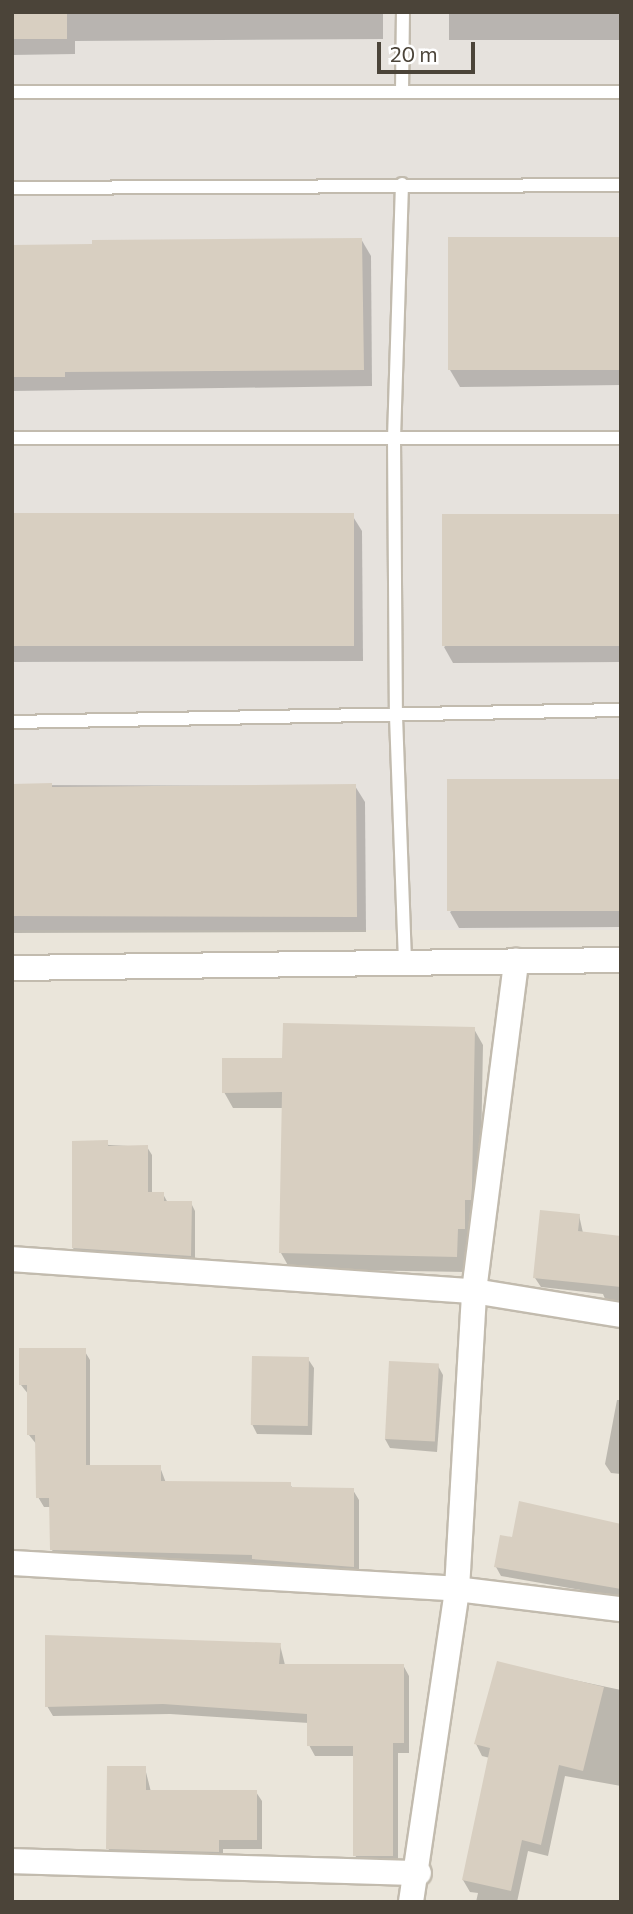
<!DOCTYPE html>
<style>
body{margin:0}
#map{position:relative;width:633px;height:1914px;overflow:hidden;background:#f6f3ec;font-family:Commissioner,sans-serif}
div>[style]{position:absolute}
.residential>*{inset:0;background:#eae5da;transform-origin:0 0}
.industrial>*{inset:0;background:#e6e2dd;transform-origin:0 0}
.shadow>*{inset:0;background:#0003;transform-origin:0 0}
.building>*{inset:0;background:#d8cfc1;transform-origin:0 0}
.roads{filter:drop-shadow(2px 0 #c2bbae) drop-shadow(-2px 0 #c2bbae) drop-shadow(0 2px #c2bbae) drop-shadow(0 -2px #c2bbae)}
.lane>*{height:12px;margin:-6px;padding:0 6px;transform-origin:6px;border-radius:6px;background:#fff}
.street>*{height:24px;margin:-12px;padding:0 12px;transform-origin:12px;border-radius:12px;background:#fff}
span{translate:-50% -50%;white-space:nowrap;text-align:center;line-height:1.15;-webkit-text-stroke:6px #fff;paint-order:stroke}
.frame{position:absolute;inset:0;border:14px solid #4b4439;pointer-events:none}
.scale{position:absolute;left:377px;top:42px;width:98px;height:32px;box-sizing:border-box;border:4px solid #4b4439;border-top:0;padding-left:9px;font-size:21px;line-height:24px;white-space:nowrap;color:#4b4439;-webkit-text-stroke:5px #fff;paint-order:stroke}
</style>
<div id="map">
<div class="residential">
<i style="left:621px;top:923px;width:979px;height:609px;rotate:90deg"></i>
</div>
<div class="industrial">
<i style="left:12px;top:12px;width:609px;height:918px"></i>
</div>
<div class="shadow">
<i style="clip-path:polygon(12px 12px,383px 12px,383px 39px,75px 41px,75px 54px,12px 55px)"></i>
<i style="left:449px;top:12px;width:172px;height:28px"></i>
<i style="clip-path:polygon(361px 239px,371px 256px,372px 386px,12px 391px,12px 247px)"></i>
<i style="clip-path:polygon(621px 239px,621px 385px,460px 387px,450px 370px)"></i>
<i style="clip-path:polygon(352px 515px,362px 531px,363px 661px,12px 662px,12px 516px)"></i>
<i style="clip-path:polygon(621px 515px,621px 662px,453px 663px,444px 647px)"></i>
<i style="clip-path:polygon(621px 781px,621px 927px,459px 928px,450px 912px)"></i>
<i style="clip-path:polygon(12px 785px,355px 786px,365px 802px,366px 932px,12px 933px)"></i>
<i style="clip-path:polygon(474px 1029px,483px 1045px,480px 1204px,466px 1272px,290px 1269px,281px 1253px,283px 1108px,233px 1108px,224px 1092px,284px 1060px)"></i>
<i style="clip-path:polygon(73px 1143px,147px 1147px,152px 1155px,152px 1194px,163px 1194px,168px 1203px,191px 1203px,195px 1211px,195px 1264px,78px 1256px,73px 1248px)"></i>
<i style="clip-path:polygon(579px 1215px,583px 1233px,621px 1238px,621px 1307px,608px 1306px,603px 1294px,541px 1287px,535px 1278px)"></i>
<i style="clip-path:polygon(84px 1350px,90px 1360px,90px 1467px,160px 1467px,166px 1483px,290px 1484px,293px 1489px,353px 1490px,359px 1500px,359px 1576px,260px 1568px,257px 1565px,58px 1560px,52px 1550px,51px 1507px,44px 1507px,38px 1497px,37px 1445px,29px 1435px,29px 1395px,21px 1385px)"></i>
<i style="clip-path:polygon(308px 1359px,314px 1368px,312px 1435px,257px 1434px,252px 1424px)"></i>
<i style="clip-path:polygon(438px 1366px,443px 1375px,437px 1452px,390px 1448px,385px 1439px)"></i>
<i style="clip-path:polygon(617px 1400px,621px 1400px,621px 1474px,611px 1473px,605px 1464px)"></i>
<i style="clip-path:polygon(621px 1526px,621px 1597px,501px 1576px,496px 1567px,514px 1539px)"></i>
<i style="clip-path:polygon(280px 1645px,285px 1665px,403px 1665px,409px 1676px,409px 1753px,398px 1753px,398px 1866px,361px 1866px,355px 1855px,355px 1756px,315px 1756px,309px 1745px,309px 1723px,170px 1714px,53px 1716px,47px 1706px)"></i>
<i style="clip-path:polygon(498px 1664px,621px 1690px,621px 1786px,565px 1776px,548px 1856px,528px 1851px,517px 1902px,476px 1902px,478px 1893px,470px 1892px,463px 1880px,490px 1758px,482px 1756px,476px 1744px)"></i>
<i style="clip-path:polygon(145px 1768px,151px 1792px,256px 1792px,262px 1801px,262px 1849px,223px 1849px,223px 1861px,113px 1858px,108px 1848px)"></i>
</div>
<div class="building">
<i style="left:12px;top:12px;width:55px;height:27px"></i>
<i style="left:621px;top:237px;width:133px;height:173px;rotate:90deg"></i>
<i style="clip-path:polygon(362px 238px,364px 370px,65px 372px,65px 377px,12px 377px,12px 245px,92px 244px,92px 240px)"></i>
<i style="left:12px;top:513px;width:342px;height:133px"></i>
<i style="left:621px;top:514px;width:132px;height:179px;rotate:90deg"></i>
<i style="left:621px;top:779px;width:132px;height:174px;rotate:90deg"></i>
<i style="clip-path:polygon(52px 783px,52px 787px,356px 784px,357px 917px,12px 916px,12px 784px)"></i>
<i style="clip-path:polygon(283px 1023px,475px 1027px,472px 1187px,471px 1200px,465px 1200px,465px 1229px,458px 1229px,457px 1257px,279px 1253px,282px 1092px,222px 1093px,222px 1058px,282px 1058px)"></i>
<i style="clip-path:polygon(108px 1140px,108px 1146px,148px 1145px,148px 1192px,164px 1192px,164px 1201px,192px 1201px,191px 1256px,72px 1248px,72px 1141px)"></i>
<i style="clip-path:polygon(540px 1210px,580px 1214px,578px 1231px,621px 1236px,621px 1287px,533px 1278px)"></i>
<i style="clip-path:polygon(19px 1348px,86px 1348px,86px 1465px,161px 1465px,161px 1481px,291px 1482px,291px 1487px,354px 1488px,354px 1567px,252px 1559px,252px 1555px,50px 1550px,49px 1498px,36px 1498px,35px 1435px,27px 1435px,27px 1385px,19px 1385px)"></i>
<i style="left:252px;top:1356px;width:57px;height:69px;rotate:1deg"></i>
<i style="left:389px;top:1361px;width:50px;height:78px;rotate:3deg"></i>
<i style="clip-path:polygon(519px 1501px,621px 1524px,621px 1589px,494px 1567px,500px 1535px,512px 1537px)"></i>
<i style="clip-path:polygon(45px 1635px,281px 1643px,279px 1664px,404px 1664px,404px 1743px,393px 1743px,393px 1856px,353px 1856px,353px 1746px,307px 1746px,307px 1714px,163px 1704px,45px 1707px)"></i>
<i style="clip-path:polygon(497px 1661px,604px 1687px,583px 1771px,559px 1765px,541px 1845px,522px 1840px,511px 1891px,462px 1880px,490px 1748px,474px 1744px)"></i>
<i style="clip-path:polygon(107px 1766px,146px 1766px,146px 1790px,257px 1790px,257px 1840px,219px 1840px,219px 1852px,106px 1849px)"></i>
</div>
<div class="roads">
<div class="lane">
<i style="left:12px;top:92px;width:609px"></i>
<i style="left:402px;top:92px;width:80px;rotate:-89.3deg"></i>
<i style="left:402px;top:184px;width:254px;rotate:91.8deg"></i>
<i style="left:394px;top:438px;width:278px;rotate:89.6deg"></i>
<i style="left:396px;top:716px;width:246px;rotate:87.9deg"></i>
<i style="left:12px;top:188px;width:609px;rotate:-0.28deg"></i>
<i style="left:12px;top:438px;width:609px"></i>
<i style="left:12px;top:722px;width:609px;rotate:-1.13deg"></i>
</div>
<div class="street">
<i style="left:12px;top:968px;width:609px;rotate:-0.75deg"></i>
<i style="left:12px;top:1259px;width:463px;rotate:4deg"></i>
<i style="left:474px;top:1291px;width:149px;rotate:9.3deg"></i>
<i style="left:12px;top:1563px;width:446px;rotate:3.3deg"></i>
<i style="left:457px;top:1589px;width:165px;rotate:7deg"></i>
<i style="left:12px;top:1861px;width:407px;rotate:1.7deg"></i>
<i style="left:411px;top:1902px;width:316px;rotate:-81.6deg"></i>
<i style="left:457px;top:1589px;width:298px;rotate:-86.7deg"></i>
<i style="left:474px;top:1291px;width:333px;rotate:-82.7deg"></i>
</div>
</div>
<div class="frame"></div>
<div class="scale">20 m</div>
</div>
